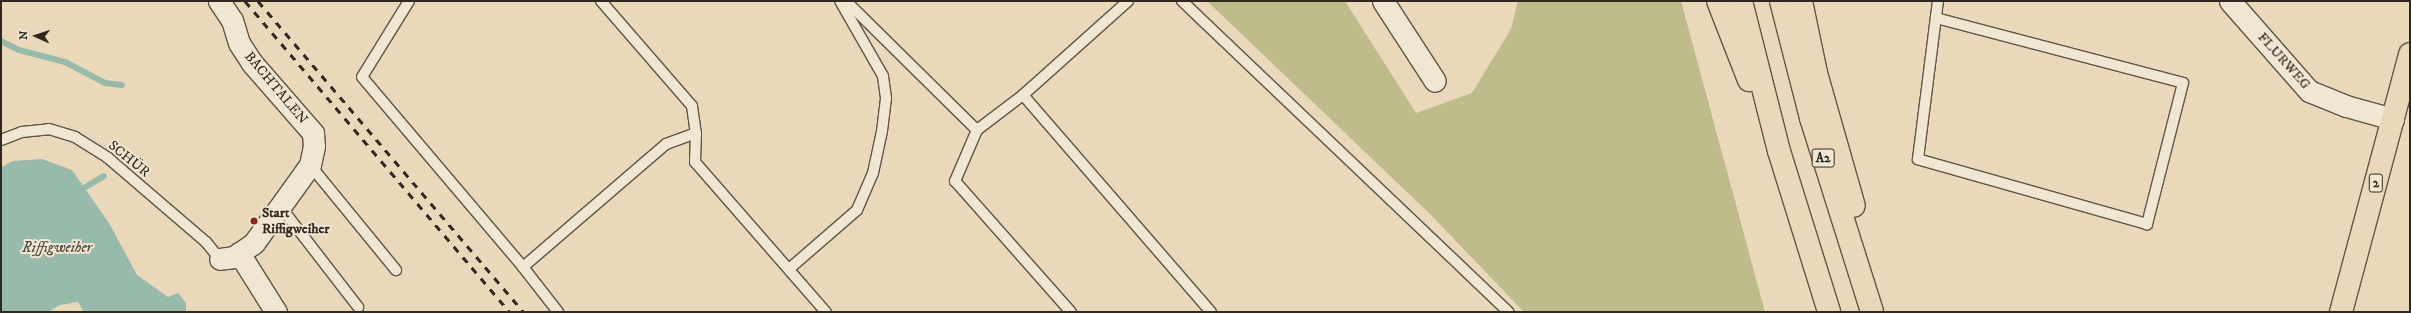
<!DOCTYPE html>
<meta charset="utf-8">
<style>
body{margin:0}
#map{position:relative;width:2411px;height:313px;overflow:hidden;background:#ead8ba;font-family:"IM FELL DW Pica",serif}
div>[style]{position:absolute}
.green>*{inset:0;background:#bebc8b}
.water>*{inset:0;background:#98baab}
.stream>*{height:6px;margin:-3px;padding:0 3px;transform-origin:3px;border-radius:3px;background:#98baab}
.roads{filter:drop-shadow(1px 0 #5f5446) drop-shadow(-1px 0 #5f5446) drop-shadow(0 1px #5f5446) drop-shadow(0 -1px #5f5446)}
.lane>*{height:10px;margin:-5px;padding:0 5px;transform-origin:5px;border-radius:5px;background:#f1e6d2}
.street>*{height:21px;margin:-10.5px;padding:0 10.5px;transform-origin:10.5px;border-radius:10.5px;background:#f1e6d2}
.primary>*{height:22px;margin:-11px;padding:0 11px;transform-origin:11px;border-radius:11px;background:#ead8ba}
.highway>*{height:22px;margin:-11px;padding:0 11px;transform-origin:11px;border-radius:11px;background:#ead8ba}
.rail>*{height:3px;margin-top:-1.5px;transform-origin:0;background:repeating-linear-gradient(90deg,#31281f 0 7px,transparent 0 14px)}
.dots>*{width:11px;height:11px;translate:-50% -50%;box-sizing:border-box;border:2px solid #f1e6d2;border-radius:50%}
span{translate:-50% -50%;white-space:nowrap;text-align:center;line-height:1.15;-webkit-text-stroke:4px #f1e6d2;paint-order:stroke}
.shield-label span{padding:1px 3px;background:#f1e6d2;border:1px solid;border-radius:3px;-webkit-text-stroke-width:0}
.shield-label{font-size:13px;color:#31281f;font-weight:700}
.street-label{font-size:14px;color:#31281f}
.poi-label{font-size:14px;color:#31281f;font-weight:700}
.left{translate:0 -50%;text-align:left}
.water-label{font-size:15px;color:#4b4c42;font-style:italic}
.frame{position:absolute;inset:0;border:2px solid #31281f;pointer-events:none}
.north{position:absolute;left:16px;top:16px;width:40px;height:40px;-webkit-text-stroke:3px #f1e6d2;paint-order:stroke;rotate:273deg;font-size:11px;font-weight:700;line-height:16px;text-align:center;color:#31281f}
.north::after{content:'';display:block;margin:auto;width:14px;height:18px;background:#31281f;clip-path:polygon(50% 0,100% 100%,50% 72%,0 100%)}
</style>
<div id="map">
<div class="green">
<i style="clip-path:polygon(1207px 1px,1345px 1px,1416px 113px,1472px 93px,1511px 29px,1518px 1px,1681px 1px,1765px 312px,1524px 312px,1430px 214px)"></i>
</div>
<div class="water">
<i style="clip-path:polygon(42px 159px,72px 170px,109px 223px,137px 275px,168px 297px,178px 293px,186px 303px,186px 312px,84px 312px,78px 302px,60px 305px,48px 312px,1px 312px,1px 167px,13px 161px)"></i>
</div>
<div class="stream">
<i style="left:1px;top:41px;width:20px;rotate:27deg"></i>
<i style="left:19px;top:50px;width:48px;rotate:14.6deg"></i>
<i style="left:65px;top:62px;width:45px;rotate:27.7deg"></i>
<i style="left:105px;top:83px;width:17px;rotate:7deg"></i>
<i style="left:84px;top:188px;width:23px;rotate:-31deg"></i>
</div>
<div class="roads">
<div class="lane">
<i style="left:409px;top:1px;width:89px;rotate:121.7deg"></i>
<i style="left:362px;top:77px;width:249px;rotate:49.7deg"></i>
<i style="left:523px;top:267px;width:57px;rotate:52.1deg"></i>
<i style="left:601px;top:1px;width:139px;rotate:49.1deg"></i>
<i style="left:692px;top:106px;width:27px;rotate:82deg"></i>
<i style="left:696px;top:133px;width:29px;rotate:92deg"></i>
<i style="left:695px;top:162px;width:199px;rotate:48.9deg"></i>
<i style="left:846px;top:1px;width:184px;rotate:44.6deg"></i>
<i style="left:977px;top:130px;width:58px;rotate:-37.3deg"></i>
<i style="left:1023px;top:95px;width:287px;rotate:49.1deg"></i>
<i style="left:1182px;top:1px;width:451px;rotate:43.6deg"></i>
<i style="left:1936px;top:18px;width:255px;rotate:14.7deg"></i>
<i style="left:2183px;top:83px;width:146px;rotate:104.3deg"></i>
<i style="left:2147px;top:224px;width:238px;rotate:-164.2deg"></i>
<i style="left:1918px;top:159px;width:159px;rotate:-82.8deg"></i>
<i style="left:1023px;top:95px;width:141px;rotate:-41.8deg"></i>
<i style="left:977px;top:130px;width:56px;rotate:113.3deg"></i>
<i style="left:955px;top:181px;width:175px;rotate:48.5deg"></i>
<i style="left:1px;top:140px;width:22px;rotate:-21deg"></i>
<i style="left:22px;top:132px;width:27px;rotate:-6deg"></i>
<i style="left:49px;top:129px;width:27px;rotate:17deg"></i>
<i style="left:75px;top:137px;width:39px;rotate:32deg"></i>
<i style="left:108px;top:158px;width:129px;rotate:40.6deg"></i>
<i style="left:206px;top:242px;width:22px;rotate:51deg"></i>
<i style="left:310px;top:165px;width:136px;rotate:50.7deg"></i>
<i style="left:280px;top:206px;width:128px;rotate:52.3deg"></i>
<i style="left:523px;top:267px;width:189px;rotate:-40.7deg"></i>
<i style="left:666px;top:144px;width:32px;rotate:-20deg"></i>
<i style="left:789px;top:269px;width:90px;rotate:-40.9deg"></i>
<i style="left:857px;top:210px;width:40px;rotate:-66.6deg"></i>
<i style="left:873px;top:173px;width:43px;rotate:-77.9deg"></i>
<i style="left:882px;top:131px;width:33px;rotate:-83deg"></i>
<i style="left:886px;top:98px;width:22px;rotate:-98deg"></i>
<i style="left:883px;top:76px;width:86px;rotate:-119.8deg"></i>
</div>
<div class="street">
<i style="left:219px;top:1px;width:23px;rotate:56deg"></i>
<i style="left:232px;top:20px;width:24px;rotate:73deg"></i>
<i style="left:239px;top:43px;width:24px;rotate:57deg"></i>
<i style="left:252px;top:63px;width:93px;rotate:48.9deg"></i>
<i style="left:313px;top:133px;width:13px;rotate:86deg"></i>
<i style="left:314px;top:146px;width:19px;rotate:102deg"></i>
<i style="left:310px;top:165px;width:96px;rotate:125.7deg"></i>
<i style="left:254px;top:243px;width:24px;rotate:145deg"></i>
<i style="left:234px;top:257px;width:14px;rotate:172deg"></i>
<i style="left:1383px;top:1px;width:95px;rotate:57deg"></i>
<i style="left:2230px;top:1px;width:120px;rotate:48.7deg"></i>
<i style="left:2309px;top:91px;width:40px;rotate:22deg"></i>
<i style="left:2346px;top:106px;width:49px;rotate:15.5deg"></i>
<i style="left:239px;top:253px;width:70px;rotate:57.9deg"></i>
</div>
<div class="primary">
<i style="left:2341px;top:312px;width:267px;rotate:-75deg"></i>
</div>
<div class="highway">
<i style="left:1718px;top:1px;width:85px;rotate:68.6deg"></i>
<i style="left:1741px;top:1px;width:155px;rotate:75.8deg"></i>
<i style="left:1779px;top:151px;width:169px;rotate:72.7deg"></i>
<i style="left:1781px;top:1px;width:121px;rotate:75.6deg"></i>
<i style="left:1811px;top:118px;width:203px;rotate:72.5deg"></i>
<i style="left:1801px;top:1px;width:74px;rotate:78.2deg"></i>
<i style="left:1816px;top:73px;width:138px;rotate:74.1deg"></i>
</div>
</div>
<div class="rail">
<i style="left:245px;top:1px;width:409px;rotate:49.6deg"></i>
<i style="left:258px;top:1px;width:409px;rotate:49.5deg"></i>
</div>
<div class="dots">
<i style="left:254px;top:221px;background:#8f2418"></i>
</div>
<div class="shield-label">
<span style="left:1823px;top:158px">A2</span>
<span style="left:2376px;top:183px">2</span>
</div>
<div class="street-label">
<span style="left:2284px;top:61px;rotate:48deg">FLURWEG</span>
<span style="left:276px;top:88px;rotate:50deg">BACHTALEN</span>
<span style="left:129px;top:159px;rotate:39deg">SCHÜR</span>
</div>
<div class="poi-label">
<span class="left" style="left:262px;top:221px">Start<br>Riffigweiher</span>
</div>
<div class="water-label">
<span style="left:57px;top:248px">Riffigweiher</span>
</div>
<div class="frame"></div>
<div class="north">N</div>
</div>
